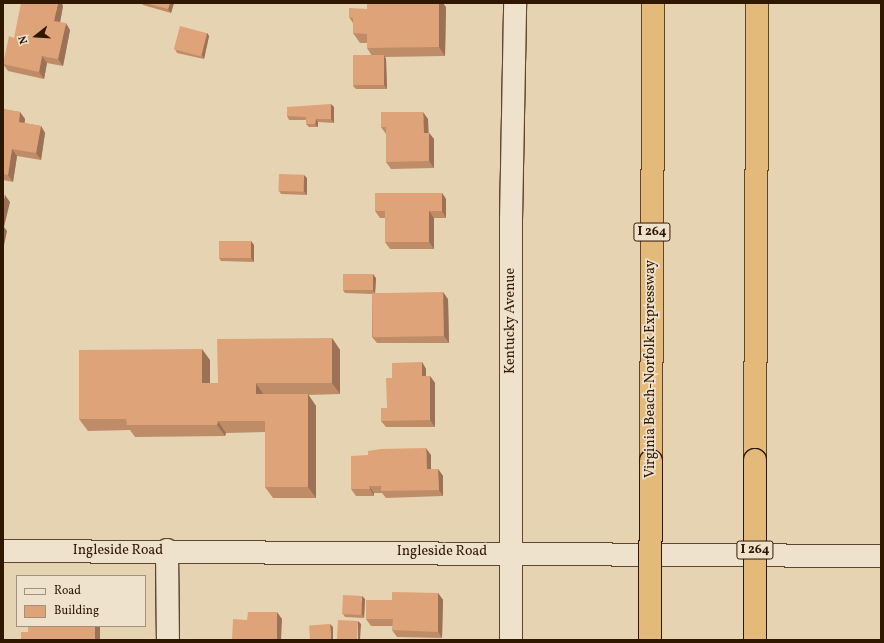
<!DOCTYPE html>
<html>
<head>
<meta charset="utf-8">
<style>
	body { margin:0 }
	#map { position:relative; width:884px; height:643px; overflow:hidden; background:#e6d3b2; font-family:Vollkorn,serif }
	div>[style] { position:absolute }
	.roads { filter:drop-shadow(1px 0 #5d462c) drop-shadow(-1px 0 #5d462c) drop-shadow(0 1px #5d462c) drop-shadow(0 -1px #5d462c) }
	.street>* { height:22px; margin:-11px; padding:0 11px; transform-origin:11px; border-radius:11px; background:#efe2cd }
	.highway>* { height:22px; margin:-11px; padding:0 11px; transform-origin:11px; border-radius:11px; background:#e3ba79 }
	.bridges { filter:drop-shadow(1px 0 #2f1700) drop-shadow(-1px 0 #2f1700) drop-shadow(0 1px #2f1700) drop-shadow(0 -1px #2f1700) }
	.highway-bridge>* { height:22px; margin:-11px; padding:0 11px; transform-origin:11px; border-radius:11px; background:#e3ba79 }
	.wall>* { inset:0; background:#bf8c68 }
	.shaded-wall>* { inset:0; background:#9b7255; transform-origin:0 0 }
	.building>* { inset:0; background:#dea379; transform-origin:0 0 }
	span { translate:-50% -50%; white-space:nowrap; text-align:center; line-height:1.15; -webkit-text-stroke:3.5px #efe2cd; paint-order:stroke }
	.shield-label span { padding:1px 3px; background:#efe2cd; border:1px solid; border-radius:3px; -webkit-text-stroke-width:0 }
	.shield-label { font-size:13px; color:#2f1700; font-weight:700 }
	.street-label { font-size:14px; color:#2f1700 }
	.frame { position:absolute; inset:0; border:4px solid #2f1700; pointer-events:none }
	.legend { position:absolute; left:16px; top:575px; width:130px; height:52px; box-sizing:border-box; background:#efe2cd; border:1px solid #a2917b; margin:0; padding:5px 7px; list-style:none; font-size:12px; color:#2f1700 }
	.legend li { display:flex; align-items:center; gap:8px; height:20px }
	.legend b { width:20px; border:1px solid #a2917b }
	.north { position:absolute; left:16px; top:16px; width:40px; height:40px; -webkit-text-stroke:3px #efe2cd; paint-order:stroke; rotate:253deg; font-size:11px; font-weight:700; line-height:16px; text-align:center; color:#2f1700 }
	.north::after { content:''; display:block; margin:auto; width:14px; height:18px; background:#2f1700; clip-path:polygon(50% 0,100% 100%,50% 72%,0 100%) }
</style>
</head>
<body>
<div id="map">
	<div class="roads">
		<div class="street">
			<div style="left:167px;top:550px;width:90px;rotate:89.4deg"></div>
			<div style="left:3px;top:551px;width:878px;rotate:0.33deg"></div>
			<div style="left:511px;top:640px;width:420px;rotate:-90deg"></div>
			<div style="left:511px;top:220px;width:217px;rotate:-88.9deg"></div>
		</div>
		<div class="highway">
			<div style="left:755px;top:460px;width:457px;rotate:-89.7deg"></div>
			<div style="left:651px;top:461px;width:458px;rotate:-89.7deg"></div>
		</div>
	</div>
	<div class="bridges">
		<div class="highway-bridge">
			<div style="left:650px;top:640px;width:179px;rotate:-89.7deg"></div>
			<div style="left:755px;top:640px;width:180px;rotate:-90deg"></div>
		</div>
	</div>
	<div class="wall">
		<div style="clip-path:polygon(141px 3px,174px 3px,171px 13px,143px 5px)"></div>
		<div style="clip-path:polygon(63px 6px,60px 22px,70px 30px,63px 66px,47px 63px,44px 79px,8px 71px,3px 64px,14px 38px)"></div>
		<div style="clip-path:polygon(446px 7px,445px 56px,385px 57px,386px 59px,387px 89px,356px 89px,353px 86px,372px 56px,367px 48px,367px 43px,360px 43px,353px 33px,353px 23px,349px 17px,367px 9px)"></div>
		<div style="clip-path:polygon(207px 33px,209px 36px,204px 59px,177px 53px,175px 49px)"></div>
		<div style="clip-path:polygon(334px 107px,334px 123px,318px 122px,318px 127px,309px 127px,306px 124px,306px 120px,289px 120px,287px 116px)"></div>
		<div style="clip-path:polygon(3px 109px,20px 112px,25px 119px,24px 123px,41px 126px,45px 133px,41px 160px,17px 156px,13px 182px,3px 180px)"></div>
		<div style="clip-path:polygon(428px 119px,428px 133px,429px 133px,434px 139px,434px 168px,391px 169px,386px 162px,386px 134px,381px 127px)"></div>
		<div style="clip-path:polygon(307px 178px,307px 195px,281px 194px,279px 191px)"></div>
		<div style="clip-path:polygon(442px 193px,446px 199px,446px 218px,434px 218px,434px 249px,390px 249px,385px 242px,385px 218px,380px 218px,375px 211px)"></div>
		<div style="clip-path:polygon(254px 245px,254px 262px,221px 261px,219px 258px)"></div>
		<div style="clip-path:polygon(376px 278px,375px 293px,448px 299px,449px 343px,377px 343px,372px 337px,372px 294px,345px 293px,343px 290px)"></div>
		<div style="clip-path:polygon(332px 338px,340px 350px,340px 394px,308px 395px,316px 406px,316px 498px,273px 498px,265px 487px,265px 432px,226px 433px,225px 436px,135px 437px,130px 430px,88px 431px,79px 419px,210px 360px,210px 383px,218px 383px)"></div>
		<div style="clip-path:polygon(422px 362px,426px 369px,426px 376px,430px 376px,435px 383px,435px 427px,386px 427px,381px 421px,387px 408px,392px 378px)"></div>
		<div style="clip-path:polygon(431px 455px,431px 469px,438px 469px,443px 476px,443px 496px,386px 498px,382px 493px,374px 493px,374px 496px,356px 496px,351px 489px)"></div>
		<div style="clip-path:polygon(438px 593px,443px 600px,442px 638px,397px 637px,392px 630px,393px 626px,371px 626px,366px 619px,392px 600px)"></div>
		<div style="clip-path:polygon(365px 599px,364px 618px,345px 617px,343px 614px)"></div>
	</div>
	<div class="shaded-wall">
		<div style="clip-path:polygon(58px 3px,62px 3px,63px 6px,59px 28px,54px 21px)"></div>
		<div style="clip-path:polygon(170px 3px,174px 3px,171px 13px,168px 9px)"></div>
		<div style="clip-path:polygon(439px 3px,443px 3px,446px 7px,445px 56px,439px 47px)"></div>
		<div style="clip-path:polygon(66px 23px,70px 30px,63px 66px,58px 59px)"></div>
		<div style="clip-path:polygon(207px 33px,209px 36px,204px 59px,202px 55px)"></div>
		<div style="clip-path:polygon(384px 55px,386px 59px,387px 89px,384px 85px)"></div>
		<div style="clip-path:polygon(42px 56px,47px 63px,44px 79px,39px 72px)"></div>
		<div style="clip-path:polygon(331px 104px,334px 107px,334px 123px,331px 119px)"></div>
		<div style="clip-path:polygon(20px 112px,25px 119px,24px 129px,19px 122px)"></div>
		<div style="clip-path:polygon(423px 112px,428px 119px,429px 139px,424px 133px)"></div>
		<div style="clip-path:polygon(316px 119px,318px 122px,318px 127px,315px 124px)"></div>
		<div style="clip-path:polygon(41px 126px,45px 133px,41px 160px,36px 153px)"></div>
		<div style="clip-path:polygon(429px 133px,434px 139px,434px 168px,429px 161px)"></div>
		<div style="clip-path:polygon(12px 149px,17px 156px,13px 182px,8px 175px)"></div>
		<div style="clip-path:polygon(304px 175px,307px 178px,307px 195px,304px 191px)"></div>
		<div style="clip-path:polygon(442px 193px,446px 199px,446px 218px,442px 211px)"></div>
		<div style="clip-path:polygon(5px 195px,10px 202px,4px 227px,7px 231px,3px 250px,3px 204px)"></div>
		<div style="clip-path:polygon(429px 211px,434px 218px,434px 249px,429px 242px)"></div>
		<div style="clip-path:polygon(251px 241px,254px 245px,254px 262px,251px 258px)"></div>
		<div style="clip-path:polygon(373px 274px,376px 278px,375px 294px,373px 290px)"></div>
		<div style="clip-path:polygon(443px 292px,448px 299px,449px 343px,444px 336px)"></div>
		<div style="clip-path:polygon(332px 338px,340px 350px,340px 394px,332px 383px)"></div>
		<div style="clip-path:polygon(202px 349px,210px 360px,210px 394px,202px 383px)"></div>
		<div style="clip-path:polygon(422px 362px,426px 369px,426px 383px,422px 376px)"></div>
		<div style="clip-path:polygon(430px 376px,435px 383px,435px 427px,430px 420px)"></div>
		<div style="clip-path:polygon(256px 383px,264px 395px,256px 394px)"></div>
		<div style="clip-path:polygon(308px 394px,316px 406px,316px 498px,308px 487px)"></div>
		<div style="clip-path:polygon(218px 421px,226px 433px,225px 436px,217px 425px)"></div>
		<div style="clip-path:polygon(426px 448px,431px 455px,431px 476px,427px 469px)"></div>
		<div style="clip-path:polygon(438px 469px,443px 476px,443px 496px,439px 490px)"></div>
		<div style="clip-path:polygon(369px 486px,374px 493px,374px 496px,370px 489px)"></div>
		<div style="clip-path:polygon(438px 593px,443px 600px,442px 638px,438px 632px)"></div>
		<div style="clip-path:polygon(362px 596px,365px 599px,364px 618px,362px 614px)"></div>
		<div style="clip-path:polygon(277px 612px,282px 619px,281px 640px,277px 640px)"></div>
		<div style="clip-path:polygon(358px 621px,361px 624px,360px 640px,358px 640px)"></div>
		<div style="clip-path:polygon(330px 624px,333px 627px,333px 640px,331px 640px)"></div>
		<div style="left:95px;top:626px;width:5px;height:14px"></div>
	</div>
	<div class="building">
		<div style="clip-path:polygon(21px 3px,58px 3px,54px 21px,66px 23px,58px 59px,42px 56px,39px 72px,3px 64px,9px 36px,14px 38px)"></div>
		<div style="clip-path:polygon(145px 3px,170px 3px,168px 9px)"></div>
		<div style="clip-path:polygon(367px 3px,439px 3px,439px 47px,367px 48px,367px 34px,353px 33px,353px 18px,349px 17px,349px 8px,367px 9px)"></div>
		<div style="left:180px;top:26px;width:28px;height:24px;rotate:15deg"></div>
		<div style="left:384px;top:55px;width:30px;height:31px;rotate:90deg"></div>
		<div style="clip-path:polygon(331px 104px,331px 119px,316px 119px,315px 124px,306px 124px,306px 117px,287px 116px,287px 107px)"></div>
		<div style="clip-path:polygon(3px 109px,20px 112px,19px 122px,41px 126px,36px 153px,12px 149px,8px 175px,3px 174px)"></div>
		<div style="clip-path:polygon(381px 112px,423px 112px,424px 133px,429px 133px,429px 161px,386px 162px,386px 127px,381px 127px)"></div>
		<div style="left:279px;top:174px;width:25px;height:17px;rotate:2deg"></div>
		<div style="clip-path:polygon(375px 193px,442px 193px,442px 211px,429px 211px,429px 242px,385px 242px,385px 211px,375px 211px)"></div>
		<div style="clip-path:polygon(3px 194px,5px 195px,3px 204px)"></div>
		<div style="left:219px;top:241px;width:32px;height:17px"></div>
		<div style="left:343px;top:274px;width:30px;height:16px"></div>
		<div style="left:443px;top:292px;width:44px;height:71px;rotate:89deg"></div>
		<div style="clip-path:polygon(332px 338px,332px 383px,256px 383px,256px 394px,308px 394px,308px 487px,265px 487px,265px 421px,218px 421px,217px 425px,127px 425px,126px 419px,79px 419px,79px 350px,202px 349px,202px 383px,218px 383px,217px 339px)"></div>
		<div style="clip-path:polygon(422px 362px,422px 376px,430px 376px,430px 420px,381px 421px,381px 408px,387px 408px,386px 378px,392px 378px,392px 363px)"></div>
		<div style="clip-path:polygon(426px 448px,427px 469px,438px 469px,439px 490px,381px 491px,381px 486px,369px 486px,370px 489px,351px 489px,351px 456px,368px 455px,368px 451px,381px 449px)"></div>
		<div style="clip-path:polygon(392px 592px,438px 593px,438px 632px,392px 630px,393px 619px,366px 619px,366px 600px,392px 600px)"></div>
		<div style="left:343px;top:595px;width:19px;height:19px;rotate:3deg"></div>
		<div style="clip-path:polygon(248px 612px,277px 612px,277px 640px,232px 640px,233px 619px,247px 620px)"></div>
		<div style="left:338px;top:620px;width:20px;height:20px;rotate:3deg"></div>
		<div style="left:330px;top:624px;width:16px;height:21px;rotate:86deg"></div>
		<div style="clip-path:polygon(28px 626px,95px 626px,95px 640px,21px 640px,21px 632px,28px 632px)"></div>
	</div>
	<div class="shield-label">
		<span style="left:652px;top:232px">I 264</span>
		<span style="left:755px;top:550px">I 264</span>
	</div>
	<div class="street-label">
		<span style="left:511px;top:321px;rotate:-90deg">Kentucky Avenue</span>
		<span style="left:651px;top:369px;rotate:-90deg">Virginia Beach-Norfolk Expressway</span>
		<span style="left:118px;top:551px">Ingleside Road</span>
		<span style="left:442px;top:552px">Ingleside Road</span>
	</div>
	<div class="frame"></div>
	<ul class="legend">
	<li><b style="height:5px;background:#efe2cd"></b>Road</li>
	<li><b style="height:11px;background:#dea379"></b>Building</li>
	</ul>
	<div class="north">N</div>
</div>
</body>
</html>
